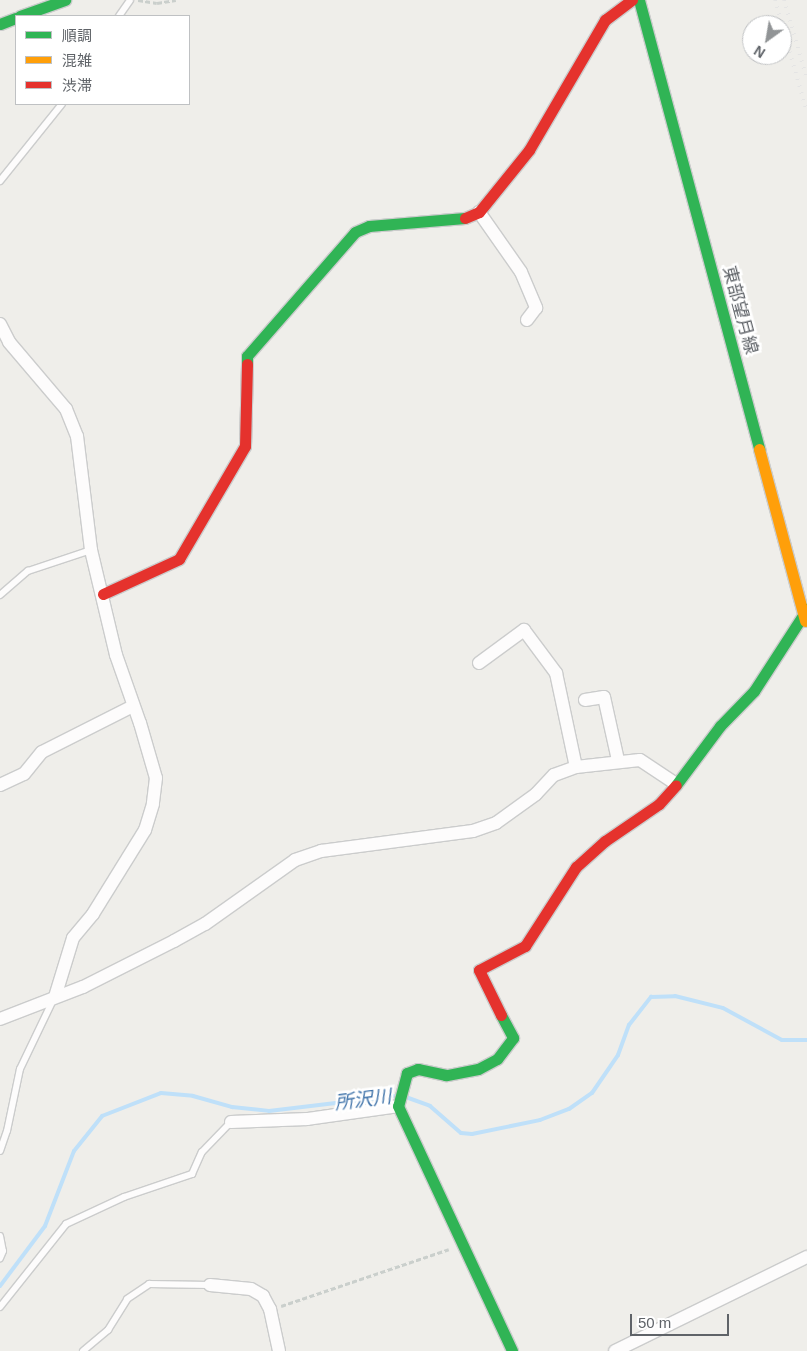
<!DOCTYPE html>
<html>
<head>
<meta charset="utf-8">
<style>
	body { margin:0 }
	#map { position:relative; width:807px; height:1351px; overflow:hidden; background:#efeeea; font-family:Arial,"Noto Sans JP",sans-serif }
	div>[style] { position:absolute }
	.stream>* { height:4px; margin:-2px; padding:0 2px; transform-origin:2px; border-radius:2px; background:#bfe0f9 }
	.path>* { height:2.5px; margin-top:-1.25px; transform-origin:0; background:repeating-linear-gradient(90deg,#cacfcc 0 5px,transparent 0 7.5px) }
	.roads { filter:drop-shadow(1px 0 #cbcccc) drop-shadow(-1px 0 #cbcccc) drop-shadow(0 1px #cbcccc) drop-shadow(0 -1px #cbcccc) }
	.lane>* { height:6px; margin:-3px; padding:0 3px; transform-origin:3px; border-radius:3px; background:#fdfcfc }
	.street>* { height:12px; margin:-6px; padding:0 6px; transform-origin:6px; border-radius:6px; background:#fdfcfc }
	.fast>* { height:11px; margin:-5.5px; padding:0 5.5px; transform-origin:5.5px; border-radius:5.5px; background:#30b455 }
	.slow>* { height:11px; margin:-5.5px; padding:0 5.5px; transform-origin:5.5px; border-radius:5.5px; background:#ff9f0a }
	.jam>* { height:11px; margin:-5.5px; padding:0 5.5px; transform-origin:5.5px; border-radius:5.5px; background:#e5322d }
	.rail>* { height:4px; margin-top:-2px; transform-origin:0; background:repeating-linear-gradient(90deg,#e4e4e4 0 1px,transparent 0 7px) }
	span { translate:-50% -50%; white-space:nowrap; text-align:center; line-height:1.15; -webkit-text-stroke:5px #fff; paint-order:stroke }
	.street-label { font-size:18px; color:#5f6368 }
	.water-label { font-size:19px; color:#4174aa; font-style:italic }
	.legend { position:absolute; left:15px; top:15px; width:175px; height:90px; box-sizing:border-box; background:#fff; border:1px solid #bfc1c3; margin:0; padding:6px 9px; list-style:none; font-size:15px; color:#5f6368 }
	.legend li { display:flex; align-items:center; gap:10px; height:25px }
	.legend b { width:25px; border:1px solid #bfc1c3 }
	.north { position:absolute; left:742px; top:15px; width:50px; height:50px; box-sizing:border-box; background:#fff; border:1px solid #bfc1c3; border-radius:50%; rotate:212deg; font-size:14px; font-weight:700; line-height:20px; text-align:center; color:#5f6368 }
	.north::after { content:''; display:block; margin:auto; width:18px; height:22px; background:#919496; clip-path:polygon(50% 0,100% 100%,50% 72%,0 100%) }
	.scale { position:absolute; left:630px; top:1314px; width:99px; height:22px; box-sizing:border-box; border:2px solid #5f6368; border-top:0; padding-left:6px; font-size:15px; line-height:18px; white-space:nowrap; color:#5f6368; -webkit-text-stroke:4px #fff; paint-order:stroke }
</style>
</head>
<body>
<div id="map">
	<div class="stream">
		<div style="left:403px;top:1096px;width:29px;rotate:20deg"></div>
		<div style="left:430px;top:1106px;width:41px;rotate:41.1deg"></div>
		<div style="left:461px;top:1133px;width:11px;rotate:5deg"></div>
		<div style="left:472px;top:1134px;width:69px;rotate:-11.6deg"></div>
		<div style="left:540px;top:1120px;width:31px;rotate:-21deg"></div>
		<div style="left:569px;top:1109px;width:28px;rotate:-35deg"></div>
		<div style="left:592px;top:1093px;width:46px;rotate:-55.6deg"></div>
		<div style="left:618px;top:1055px;width:32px;rotate:-70deg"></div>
		<div style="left:629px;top:1025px;width:36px;rotate:-52deg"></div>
		<div style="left:651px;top:997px;width:24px;rotate:-2deg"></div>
		<div style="left:675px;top:996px;width:49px;rotate:14deg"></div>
		<div style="left:723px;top:1008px;width:67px;rotate:28.5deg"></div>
		<div style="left:782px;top:1040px;width:25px"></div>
		<div style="left:0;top:1286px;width:75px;rotate:-53.1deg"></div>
		<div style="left:45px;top:1226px;width:80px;rotate:-68.9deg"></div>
		<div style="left:74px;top:1151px;width:45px;rotate:-51.3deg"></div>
		<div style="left:102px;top:1116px;width:63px;rotate:-21.3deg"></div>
		<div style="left:161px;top:1093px;width:32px;rotate:5deg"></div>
		<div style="left:193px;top:1096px;width:41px;rotate:15.8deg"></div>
		<div style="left:232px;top:1107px;width:37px;rotate:6deg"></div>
		<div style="left:269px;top:1111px;width:126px;rotate:-6.8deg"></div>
	</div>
	<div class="path">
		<div style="left:138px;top:0;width:19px;rotate:9deg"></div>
		<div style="left:157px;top:3px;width:19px;rotate:-9deg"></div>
		<div style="left:281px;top:1306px;width:177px;rotate:-18.7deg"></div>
	</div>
	<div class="roads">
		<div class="lane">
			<div style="left:119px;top:16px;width:19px;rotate:-55deg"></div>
			<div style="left:0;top:181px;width:99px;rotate:-51.2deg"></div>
			<div style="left:0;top:595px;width:37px;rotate:-41deg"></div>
			<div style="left:28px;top:571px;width:66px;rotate:-18.4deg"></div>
			<div style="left:0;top:1151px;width:21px;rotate:-71deg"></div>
			<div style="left:7px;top:1131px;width:63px;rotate:-78.2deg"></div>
			<div style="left:20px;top:1069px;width:76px;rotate:-64.4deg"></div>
			<div style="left:0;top:1236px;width:15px;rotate:79deg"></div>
			<div style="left:3px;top:1251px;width:8px;rotate:113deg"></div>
			<div style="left:0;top:1307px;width:106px;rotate:-51.5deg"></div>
			<div style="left:66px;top:1224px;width:64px;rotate:-25deg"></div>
			<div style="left:124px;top:1197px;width:72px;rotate:-18.7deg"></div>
			<div style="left:192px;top:1174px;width:24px;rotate:-66deg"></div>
			<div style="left:202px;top:1152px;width:42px;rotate:-46deg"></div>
			<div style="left:83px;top:1351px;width:33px;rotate:-40deg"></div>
			<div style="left:108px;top:1330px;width:36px;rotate:-58deg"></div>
			<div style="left:127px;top:1299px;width:27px;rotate:-34deg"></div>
			<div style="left:149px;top:1284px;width:61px;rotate:0.9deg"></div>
		</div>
		<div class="street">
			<div style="left:479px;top:212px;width:73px;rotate:55deg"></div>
			<div style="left:521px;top:272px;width:39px;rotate:67deg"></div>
			<div style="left:536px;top:308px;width:15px;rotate:127deg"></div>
			<div style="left:0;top:324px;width:20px;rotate:63deg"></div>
			<div style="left:9px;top:342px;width:88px;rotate:49.6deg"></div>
			<div style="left:66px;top:409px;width:29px;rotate:68deg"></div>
			<div style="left:77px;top:436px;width:115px;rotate:83deg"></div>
			<div style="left:91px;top:550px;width:108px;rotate:76.6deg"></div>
			<div style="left:116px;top:655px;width:72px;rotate:70.6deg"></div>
			<div style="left:140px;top:723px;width:57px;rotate:73.8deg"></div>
			<div style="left:156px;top:778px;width:26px;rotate:97deg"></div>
			<div style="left:153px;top:804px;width:27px;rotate:107deg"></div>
			<div style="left:145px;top:830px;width:99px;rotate:121.8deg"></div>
			<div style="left:93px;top:914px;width:31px;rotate:130deg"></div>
			<div style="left:73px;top:938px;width:62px;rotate:107deg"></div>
			<div style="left:479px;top:663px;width:56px;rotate:-36.3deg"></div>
			<div style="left:524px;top:630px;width:54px;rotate:53.3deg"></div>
			<div style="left:556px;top:673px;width:96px;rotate:78deg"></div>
			<div style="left:585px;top:700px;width:19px;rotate:-9deg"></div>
			<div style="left:604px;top:697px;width:65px;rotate:77.5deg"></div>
			<div style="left:0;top:785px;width:26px;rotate:-25deg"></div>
			<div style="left:24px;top:774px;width:28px;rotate:-51deg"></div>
			<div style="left:42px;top:752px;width:102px;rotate:-26.8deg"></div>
			<div style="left:0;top:1019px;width:89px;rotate:-21.1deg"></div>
			<div style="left:83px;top:987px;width:102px;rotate:-26.8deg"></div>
			<div style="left:174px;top:941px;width:35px;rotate:-29deg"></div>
			<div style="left:205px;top:924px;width:110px;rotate:-35.4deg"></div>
			<div style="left:295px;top:860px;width:28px;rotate:-19deg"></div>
			<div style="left:321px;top:851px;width:153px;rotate:-7.5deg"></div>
			<div style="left:473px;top:831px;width:24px;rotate:-19deg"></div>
			<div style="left:496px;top:823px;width:49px;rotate:-35.9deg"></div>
			<div style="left:536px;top:794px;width:26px;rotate:-47deg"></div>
			<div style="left:554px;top:775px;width:23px;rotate:-20deg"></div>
			<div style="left:576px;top:767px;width:64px;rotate:-6.2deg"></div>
			<div style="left:640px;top:760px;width:43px;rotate:33.7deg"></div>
			<div style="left:231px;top:1122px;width:76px;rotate:-2.3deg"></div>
			<div style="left:307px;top:1119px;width:92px;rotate:-8.1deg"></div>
			<div style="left:210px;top:1285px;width:41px;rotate:5.6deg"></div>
			<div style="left:251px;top:1289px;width:14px;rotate:30deg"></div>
			<div style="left:263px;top:1296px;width:15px;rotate:62deg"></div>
			<div style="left:270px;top:1309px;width:43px;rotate:77.9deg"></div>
			<div style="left:615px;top:1351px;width:214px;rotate:-26.1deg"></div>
		</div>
		<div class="fast">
			<div style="left:639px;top:0;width:465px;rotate:75deg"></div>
			<div style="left:20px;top:16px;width:48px;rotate:-19.6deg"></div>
			<div style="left:0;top:24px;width:17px;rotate:-21deg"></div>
			<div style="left:247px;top:364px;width:8px;rotate:-90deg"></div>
			<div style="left:247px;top:356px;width:164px;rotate:-48.9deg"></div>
			<div style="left:355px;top:232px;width:15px;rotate:-23deg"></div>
			<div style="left:369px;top:226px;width:96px;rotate:-4.8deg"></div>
			<div style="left:676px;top:785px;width:74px;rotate:-53.3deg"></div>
			<div style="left:720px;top:726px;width:49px;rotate:-45.8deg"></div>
			<div style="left:754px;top:691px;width:98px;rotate:-57.1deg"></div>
			<div style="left:501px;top:1015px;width:26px;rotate:62deg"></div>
			<div style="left:513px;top:1038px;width:26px;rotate:127deg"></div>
			<div style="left:497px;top:1059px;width:21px;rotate:152deg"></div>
			<div style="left:478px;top:1069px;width:33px;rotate:169deg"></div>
			<div style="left:446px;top:1075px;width:29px;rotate:-168deg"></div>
			<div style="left:418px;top:1069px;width:12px;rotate:160deg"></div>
			<div style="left:407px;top:1073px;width:34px;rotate:105deg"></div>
			<div style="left:398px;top:1106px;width:270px;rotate:65deg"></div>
		</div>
		<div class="slow">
			<div style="left:759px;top:449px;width:178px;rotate:75deg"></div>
		</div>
		<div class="jam">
			<div style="left:465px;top:218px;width:15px;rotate:-23deg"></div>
			<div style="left:479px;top:212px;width:80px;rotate:-51.1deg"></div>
			<div style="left:529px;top:150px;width:151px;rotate:-59.7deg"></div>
			<div style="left:605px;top:20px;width:34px;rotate:-37deg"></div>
			<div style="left:103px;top:594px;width:84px;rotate:-24.7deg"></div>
			<div style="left:179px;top:559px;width:131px;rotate:-59.7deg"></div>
			<div style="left:245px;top:446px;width:82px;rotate:-88.6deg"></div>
			<div style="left:501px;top:1015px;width:50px;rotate:-116.1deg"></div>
			<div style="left:479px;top:970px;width:52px;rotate:-27.6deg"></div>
			<div style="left:525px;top:946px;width:94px;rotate:-57.2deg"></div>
			<div style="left:576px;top:867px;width:39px;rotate:-42deg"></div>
			<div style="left:605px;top:841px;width:65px;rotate:-34.4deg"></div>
			<div style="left:659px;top:804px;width:25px;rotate:-48deg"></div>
		</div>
	</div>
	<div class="rail">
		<div style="left:775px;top:0;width:26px;rotate:74deg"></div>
		<div style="left:784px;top:0;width:82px;rotate:73.8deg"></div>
		<div style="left:782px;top:25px;width:91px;rotate:74deg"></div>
	</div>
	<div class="street-label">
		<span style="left:740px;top:310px;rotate:75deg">東部望月線</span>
	</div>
	<div class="water-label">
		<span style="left:363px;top:1100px;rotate:-7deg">所沢川</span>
	</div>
	<ul class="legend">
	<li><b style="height:6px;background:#30b455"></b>順調</li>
	<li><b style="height:6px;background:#ff9f0a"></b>混雑</li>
	<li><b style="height:6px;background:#e5322d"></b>渋滞</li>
	</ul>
	<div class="north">N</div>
	<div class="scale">50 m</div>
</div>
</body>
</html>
